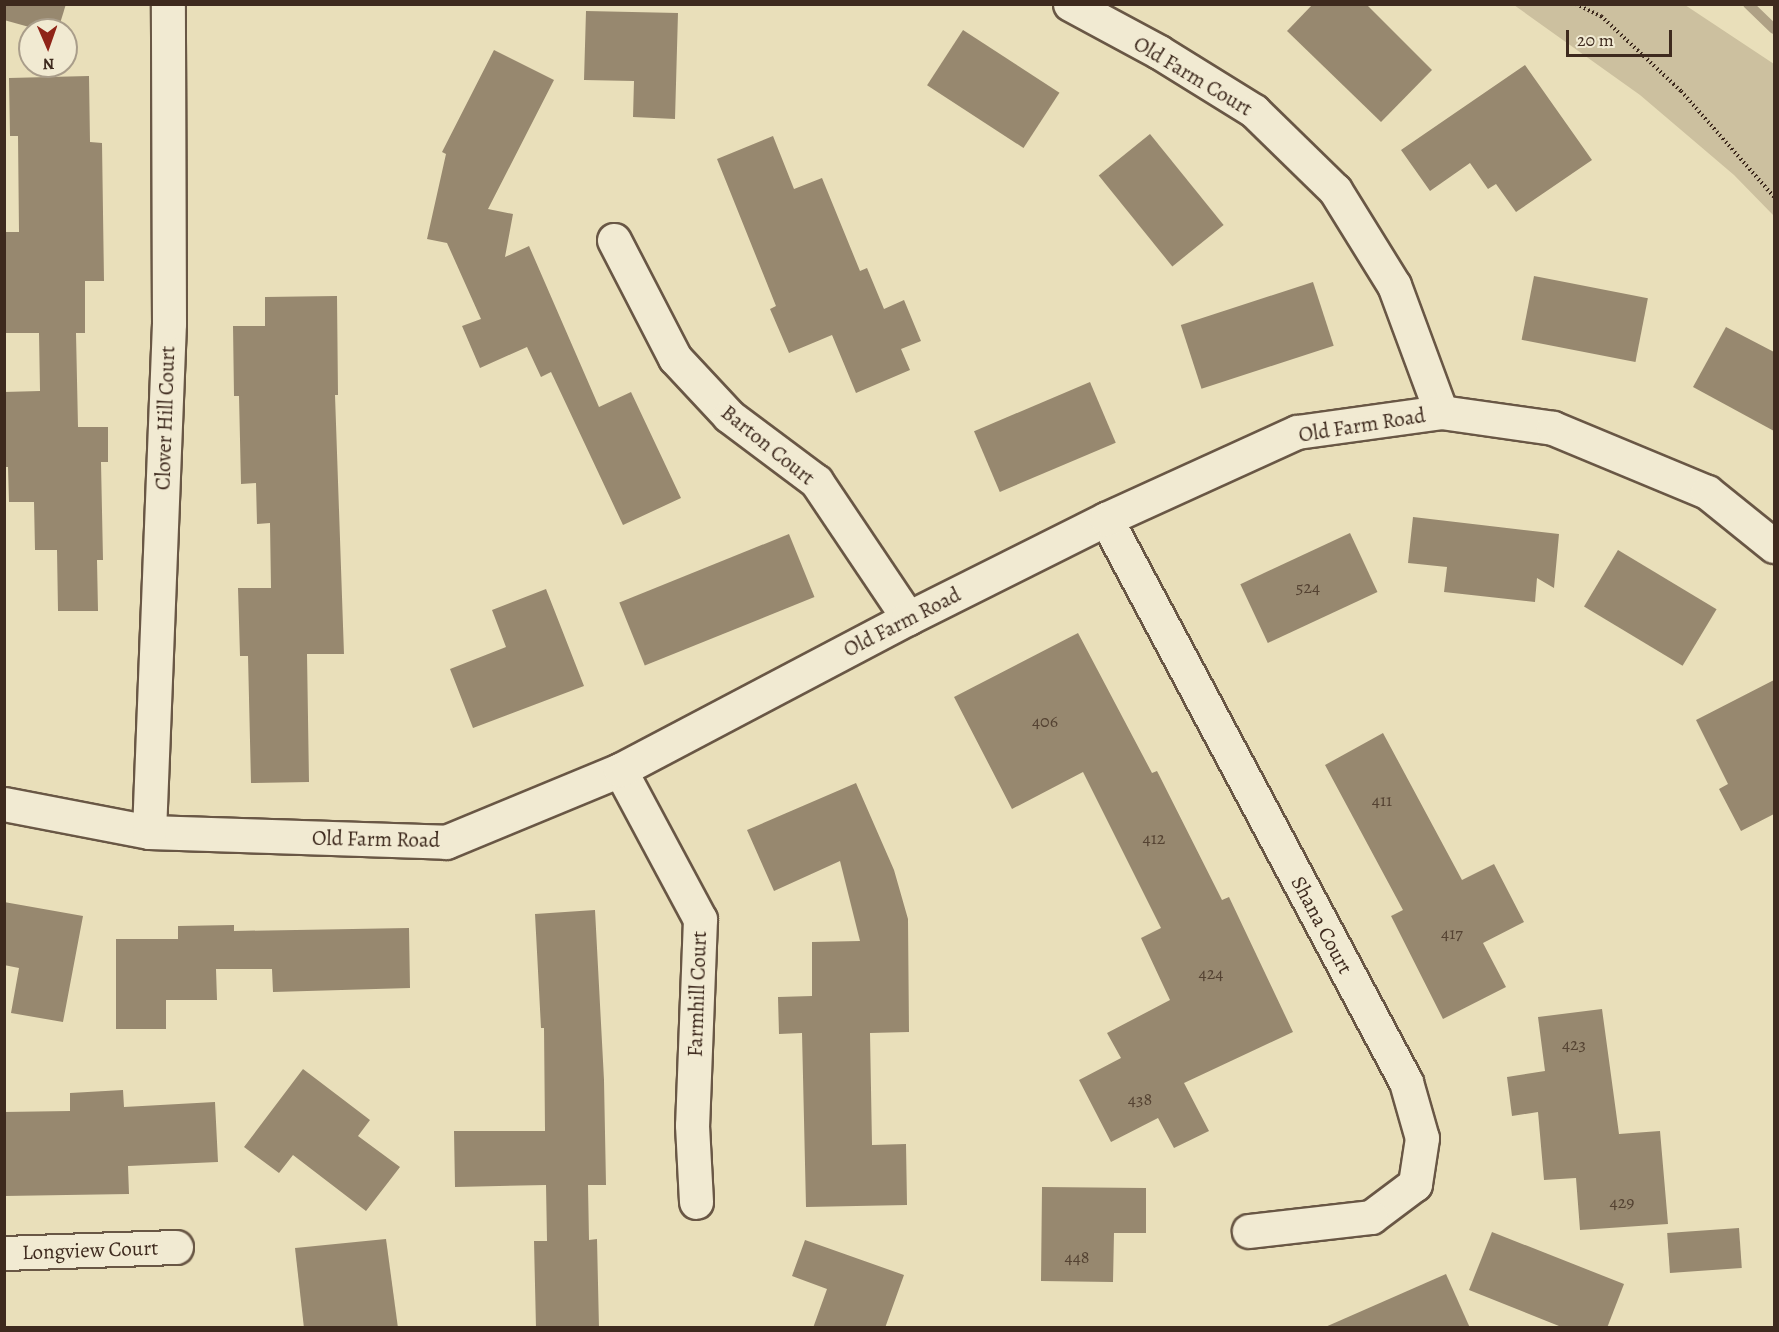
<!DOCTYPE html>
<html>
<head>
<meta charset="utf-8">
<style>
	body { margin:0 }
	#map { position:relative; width:1779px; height:1332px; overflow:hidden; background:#e9dfba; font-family:Alegreya,serif }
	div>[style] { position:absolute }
	.green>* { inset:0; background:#ccc09f }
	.stream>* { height:10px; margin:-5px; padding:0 5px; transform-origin:5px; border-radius:5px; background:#afa185 }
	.building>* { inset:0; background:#97886f; transform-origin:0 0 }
	.path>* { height:4px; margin-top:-2px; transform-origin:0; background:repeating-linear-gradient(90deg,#3e2a1e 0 1.5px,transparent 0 4.5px) }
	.roads { filter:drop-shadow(2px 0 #695745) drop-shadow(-2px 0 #695745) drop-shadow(0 2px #695745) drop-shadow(0 -2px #695745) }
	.minor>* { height:33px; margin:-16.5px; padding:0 16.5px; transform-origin:16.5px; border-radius:16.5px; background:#f1ead2 }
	span { translate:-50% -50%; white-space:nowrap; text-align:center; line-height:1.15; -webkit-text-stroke:4.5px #f1ead2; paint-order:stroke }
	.number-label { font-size:18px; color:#544232 }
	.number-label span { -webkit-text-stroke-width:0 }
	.street-label { font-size:21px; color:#3e2a1e }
	.frame { position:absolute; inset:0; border:6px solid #3e2a1e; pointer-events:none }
	.north { position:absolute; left:18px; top:18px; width:60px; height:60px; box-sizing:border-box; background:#f1ead2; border:2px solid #a99d8a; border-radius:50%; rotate:178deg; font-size:16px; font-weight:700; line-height:24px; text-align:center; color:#3e2a1e }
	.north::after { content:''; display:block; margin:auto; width:21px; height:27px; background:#8f2418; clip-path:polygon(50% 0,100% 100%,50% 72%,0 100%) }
	.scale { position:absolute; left:1566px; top:30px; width:106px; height:27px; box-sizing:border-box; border:3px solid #3e2a1e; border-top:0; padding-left:8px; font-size:18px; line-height:21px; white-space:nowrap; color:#3e2a1e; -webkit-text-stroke:4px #f1ead2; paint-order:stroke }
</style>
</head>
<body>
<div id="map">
	<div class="green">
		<div style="clip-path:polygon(1514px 5px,1685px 5px,1774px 64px,1774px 216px,1734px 175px,1640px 95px)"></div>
	</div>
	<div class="stream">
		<div style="left:1748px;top:4px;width:36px;rotate:44deg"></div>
	</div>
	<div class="building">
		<div style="clip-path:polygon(4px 4px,66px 4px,58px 30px,40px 30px,4px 20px)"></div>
		<div style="clip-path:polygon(1313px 4px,1366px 4px,1432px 70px,1381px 122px,1287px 31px)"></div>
		<div style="clip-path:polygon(586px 11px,678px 13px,675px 119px,633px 117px,634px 81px,584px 80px)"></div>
		<div style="left:963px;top:30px;width:115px;height:66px;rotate:33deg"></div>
		<div style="clip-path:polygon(494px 50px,554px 80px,488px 209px,513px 214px,505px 257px,529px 246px,599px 407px,631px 392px,681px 498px,623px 525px,551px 372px,541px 377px,527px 347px,480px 368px,462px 326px,481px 319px,447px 243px,427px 239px,446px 154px,442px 152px)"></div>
		<div style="clip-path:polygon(1525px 65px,1592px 160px,1516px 212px,1496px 184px,1488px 189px,1470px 163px,1430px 191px,1401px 150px)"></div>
		<div style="clip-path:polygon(89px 76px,90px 142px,102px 143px,104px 281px,85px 281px,85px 333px,76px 333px,78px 427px,108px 427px,108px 462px,101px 462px,103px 560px,97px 560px,98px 611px,58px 611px,57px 550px,35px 550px,34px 502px,9px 502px,8px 467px,4px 467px,4px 392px,40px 391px,39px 333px,4px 333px,4px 232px,19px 232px,18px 136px,10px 136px,9px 78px)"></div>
		<div style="left:1150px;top:134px;width:117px;height:66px;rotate:51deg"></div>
		<div style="clip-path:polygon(773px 136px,794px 189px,822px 178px,860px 271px,867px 268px,884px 309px,904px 300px,921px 341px,901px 349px,910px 370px,856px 393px,832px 335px,789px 353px,770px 309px,776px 306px,717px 159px)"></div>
		<div style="left:1534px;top:276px;width:116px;height:65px;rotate:11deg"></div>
		<div style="left:1313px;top:282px;width:67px;height:139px;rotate:72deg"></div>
		<div style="clip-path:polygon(337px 296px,338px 395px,335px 395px,344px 654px,307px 654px,309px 782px,251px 783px,248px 656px,240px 656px,238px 588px,271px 588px,270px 523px,257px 524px,256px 483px,241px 484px,239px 396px,234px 396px,233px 326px,265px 326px,265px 297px)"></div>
		<div style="clip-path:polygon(1726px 327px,1774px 352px,1774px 431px,1693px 387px)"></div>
		<div style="left:1090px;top:382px;width:66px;height:126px;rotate:67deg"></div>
		<div style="clip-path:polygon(1413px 517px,1559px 534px,1554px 588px,1537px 578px,1535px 602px,1444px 592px,1447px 567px,1408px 563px)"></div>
		<div style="left:1350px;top:533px;width:65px;height:121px;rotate:65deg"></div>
		<div style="left:789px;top:534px;width:68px;height:183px;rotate:68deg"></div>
		<div style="left:1618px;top:550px;width:115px;height:66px;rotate:31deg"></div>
		<div style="clip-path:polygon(546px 589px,584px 686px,473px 728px,450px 669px,506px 647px,492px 610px)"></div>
		<div style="clip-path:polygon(1078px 633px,1152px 773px,1157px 771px,1222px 900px,1229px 897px,1293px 1032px,1184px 1083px,1209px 1131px,1174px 1148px,1158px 1118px,1111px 1142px,1079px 1080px,1121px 1058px,1107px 1033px,1170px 1000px,1141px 938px,1161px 928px,1083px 772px,1012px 809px,954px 697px)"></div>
		<div style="clip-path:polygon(1774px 680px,1774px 814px,1741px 831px,1719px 789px,1728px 784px,1696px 720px)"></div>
		<div style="clip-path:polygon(1383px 733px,1462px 880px,1494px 864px,1524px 922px,1483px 943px,1506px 987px,1443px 1019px,1391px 916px,1403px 910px,1325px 765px)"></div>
		<div style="clip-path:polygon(856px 783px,894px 870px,908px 919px,909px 1032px,870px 1033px,872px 1145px,906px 1144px,907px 1205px,806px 1207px,802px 1033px,779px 1034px,778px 997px,812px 996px,812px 942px,860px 941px,840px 861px,774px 891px,747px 830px)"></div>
		<div style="clip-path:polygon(4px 902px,83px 916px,63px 1022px,11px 1013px,19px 968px,4px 965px)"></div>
		<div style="clip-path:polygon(595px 910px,604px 1080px,606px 1185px,588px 1185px,589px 1240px,597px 1239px,599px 1328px,536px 1328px,534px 1241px,547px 1241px,546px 1185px,455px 1187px,454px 1131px,545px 1131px,544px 1028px,541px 1028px,535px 914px)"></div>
		<div style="clip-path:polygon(234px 925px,234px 931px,409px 928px,410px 988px,273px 992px,272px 969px,216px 969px,217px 1000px,166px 1000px,166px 1029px,116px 1029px,116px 939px,178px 939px,178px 926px)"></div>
		<div style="clip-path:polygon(1602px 1009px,1619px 1134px,1660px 1131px,1668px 1224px,1580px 1230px,1576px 1178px,1544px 1180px,1538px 1112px,1512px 1116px,1507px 1077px,1545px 1071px,1538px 1017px)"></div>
		<div style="clip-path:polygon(303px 1069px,370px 1120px,358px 1136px,400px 1167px,366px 1211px,293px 1155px,279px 1173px,244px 1147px)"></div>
		<div style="clip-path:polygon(123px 1090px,124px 1107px,215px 1102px,218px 1162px,128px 1166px,129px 1194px,4px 1196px,4px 1112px,70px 1111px,70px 1093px)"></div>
		<div style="clip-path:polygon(1042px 1187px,1146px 1188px,1146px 1233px,1114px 1233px,1113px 1282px,1041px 1281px)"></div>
		<div style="left:1739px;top:1228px;width:40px;height:72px;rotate:86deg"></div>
		<div style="clip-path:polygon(1492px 1232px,1624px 1284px,1607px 1328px,1564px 1328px,1469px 1290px)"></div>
		<div style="clip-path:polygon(386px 1239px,398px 1328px,304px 1328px,295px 1248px)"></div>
		<div style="clip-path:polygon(805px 1240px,904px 1275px,885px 1328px,813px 1328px,827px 1289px,792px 1276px)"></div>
		<div style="clip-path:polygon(1446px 1274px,1470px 1328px,1323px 1328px)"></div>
	</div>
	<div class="path">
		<div style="left:1576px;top:4px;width:28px;rotate:26deg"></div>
		<div style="left:1601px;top:16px;width:110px;rotate:43.2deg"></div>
		<div style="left:1681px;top:91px;width:141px;rotate:48.7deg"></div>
	</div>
	<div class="roads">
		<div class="minor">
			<div style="left:1070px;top:4px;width:101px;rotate:28.3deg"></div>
			<div style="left:1159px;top:52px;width:112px;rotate:31.8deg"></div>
			<div style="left:1254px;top:111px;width:113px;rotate:44.3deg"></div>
			<div style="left:1335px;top:190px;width:112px;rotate:58.2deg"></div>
			<div style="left:1394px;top:285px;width:135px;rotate:69.7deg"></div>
			<div style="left:614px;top:240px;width:133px;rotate:62.7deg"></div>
			<div style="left:675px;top:358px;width:79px;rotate:47deg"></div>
			<div style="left:729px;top:416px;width:109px;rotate:36.8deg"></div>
			<div style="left:816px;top:481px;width:165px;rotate:56.1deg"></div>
			<div style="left:1106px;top:519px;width:638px;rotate:61.95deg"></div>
			<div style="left:1406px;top:1082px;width:58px;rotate:74.1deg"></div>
			<div style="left:1422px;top:1138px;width:47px;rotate:98.7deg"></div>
			<div style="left:1415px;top:1184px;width:55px;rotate:143.1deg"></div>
			<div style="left:1371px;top:1217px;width:123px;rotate:173.5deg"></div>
			<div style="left:620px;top:770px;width:169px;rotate:61.8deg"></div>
			<div style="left:700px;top:919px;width:206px;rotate:92.2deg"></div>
			<div style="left:692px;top:1125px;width:77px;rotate:87deg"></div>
			<div style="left:4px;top:804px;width:148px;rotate:10.9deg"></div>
			<div style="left:149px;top:832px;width:297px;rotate:1.9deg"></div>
			<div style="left:446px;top:842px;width:188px;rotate:-22.5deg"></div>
			<div style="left:620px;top:770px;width:326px;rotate:-27.8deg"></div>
			<div style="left:908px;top:618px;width:221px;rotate:-26.6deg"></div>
			<div style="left:1106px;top:519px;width:210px;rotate:-24.5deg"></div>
			<div style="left:1297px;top:432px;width:145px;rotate:-7.9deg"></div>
			<div style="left:1441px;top:412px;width:113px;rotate:8.1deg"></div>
			<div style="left:1553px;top:428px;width:167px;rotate:22.6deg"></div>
			<div style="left:1707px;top:492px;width:86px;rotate:38.9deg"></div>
			<div style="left:149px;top:832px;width:509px;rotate:-87.75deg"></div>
			<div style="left:169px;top:323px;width:319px;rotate:-90.2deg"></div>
			<div style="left:4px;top:1253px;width:172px;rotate:-2deg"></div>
		</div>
	</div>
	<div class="number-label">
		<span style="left:1308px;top:587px">524</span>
		<span style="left:1045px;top:721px">406</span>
		<span style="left:1382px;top:800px">411</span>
		<span style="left:1154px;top:838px">412</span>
		<span style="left:1452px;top:933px">417</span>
		<span style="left:1211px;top:973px">424</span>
		<span style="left:1574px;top:1044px">423</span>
		<span style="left:1140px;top:1099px">438</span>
		<span style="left:1622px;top:1202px">429</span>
		<span style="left:1077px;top:1257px">448</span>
	</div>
	<div class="street-label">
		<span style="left:1193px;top:76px;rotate:31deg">Old Farm Court</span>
		<span style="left:165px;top:418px;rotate:-88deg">Clover Hill Court</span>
		<span style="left:1362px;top:425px;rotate:-9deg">Old Farm Road</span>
		<span style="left:768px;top:445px;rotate:39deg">Barton Court</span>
		<span style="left:902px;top:622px;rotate:-27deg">Old Farm Road</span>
		<span style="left:376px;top:839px;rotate:1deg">Old Farm Road</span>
		<span style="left:1322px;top:925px;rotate:62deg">Shana Court</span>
		<span style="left:697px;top:994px;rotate:-88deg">Farmhill Court</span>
		<span style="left:90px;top:1250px;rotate:-2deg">Longview Court</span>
	</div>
	<div class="frame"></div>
	<div class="north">N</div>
	<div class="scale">20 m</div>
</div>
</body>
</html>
